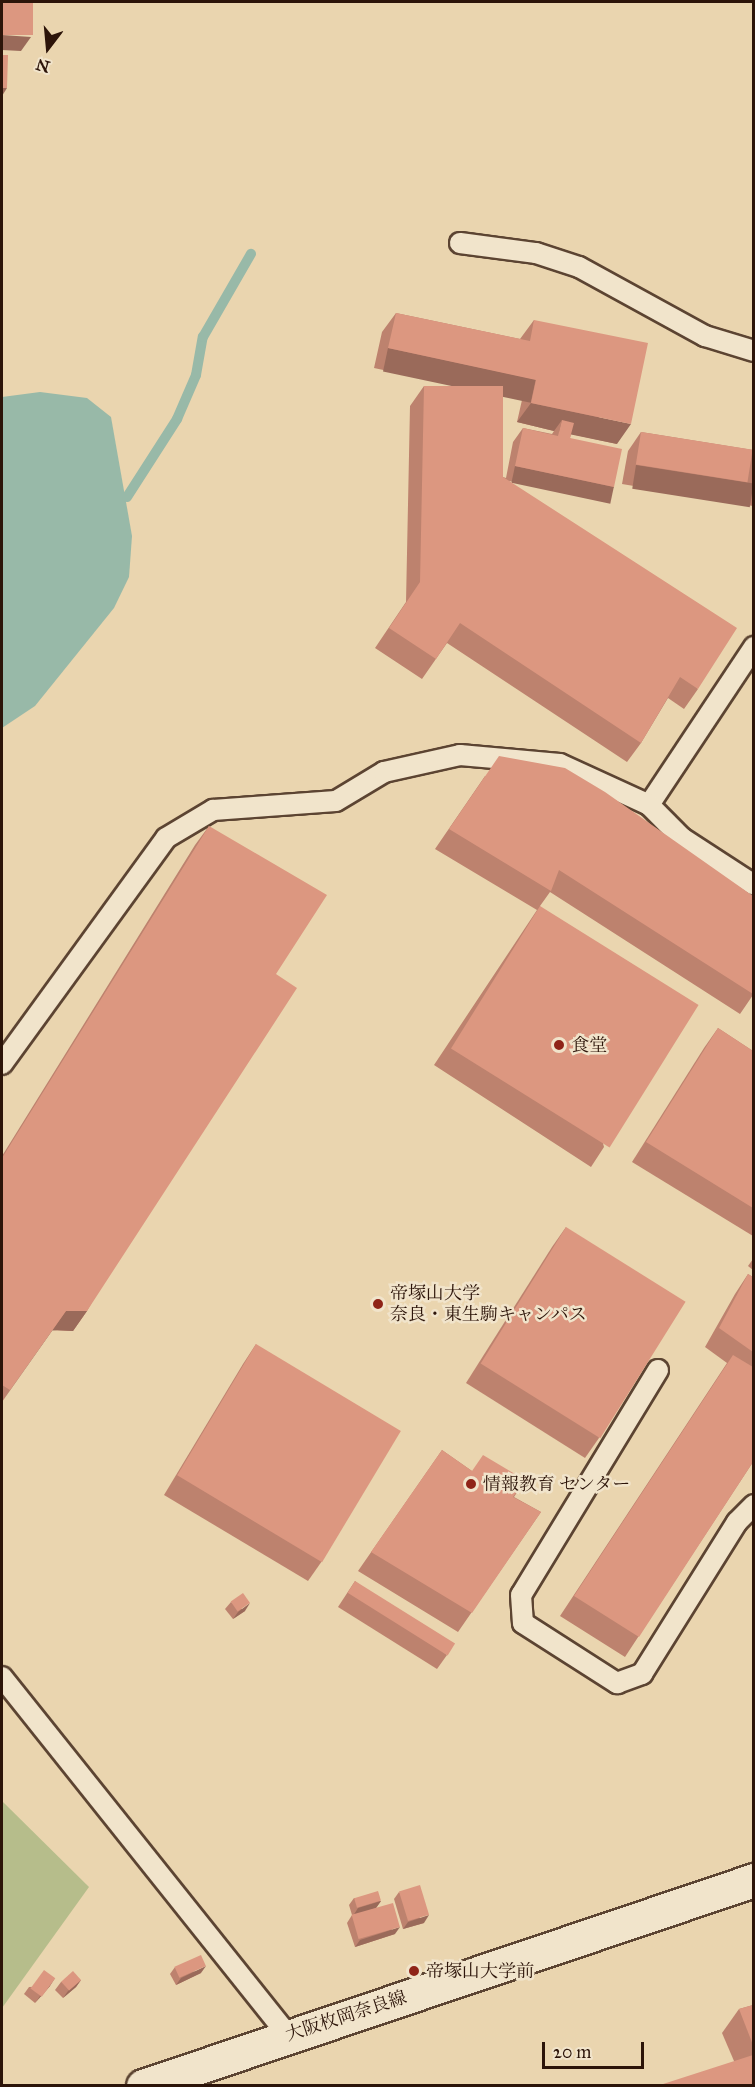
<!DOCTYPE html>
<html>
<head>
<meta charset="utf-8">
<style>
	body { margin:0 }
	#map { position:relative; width:755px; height:2087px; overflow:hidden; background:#ead5af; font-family:"IM FELL Great Primer","Noto Serif JP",serif }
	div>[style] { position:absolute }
	.green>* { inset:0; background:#b6bd8b }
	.water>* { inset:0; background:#98b9a8 }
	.stream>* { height:10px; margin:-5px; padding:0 5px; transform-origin:5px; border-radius:5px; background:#98b9a8 }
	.roads { filter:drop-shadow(2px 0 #5c4432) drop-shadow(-2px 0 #5c4432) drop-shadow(0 2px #5c4432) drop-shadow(0 -2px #5c4432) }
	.service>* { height:20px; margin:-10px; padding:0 10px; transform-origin:10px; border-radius:10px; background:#f1e4cb }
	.secondary>* { height:33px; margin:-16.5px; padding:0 16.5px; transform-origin:16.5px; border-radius:16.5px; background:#f1e4cb }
	.wall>* { inset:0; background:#bd826e }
	.shaded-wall>* { inset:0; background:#9a6a5a; transform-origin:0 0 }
	.building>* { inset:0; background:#dc9780; transform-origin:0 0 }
	.dots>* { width:16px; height:16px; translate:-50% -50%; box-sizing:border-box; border:3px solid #f1e4cb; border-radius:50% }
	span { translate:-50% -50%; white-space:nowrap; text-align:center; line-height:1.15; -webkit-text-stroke:5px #f1e4cb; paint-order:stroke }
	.poi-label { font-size:18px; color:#2c1409 }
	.left { translate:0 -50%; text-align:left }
	.street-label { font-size:18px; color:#2c1409 }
	.frame { position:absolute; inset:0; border:3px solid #2c1409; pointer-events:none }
	.north { position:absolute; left:18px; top:18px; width:60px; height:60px; -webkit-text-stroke:4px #f1e4cb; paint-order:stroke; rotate:196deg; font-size:16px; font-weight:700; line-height:24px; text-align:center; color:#2c1409 }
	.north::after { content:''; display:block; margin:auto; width:21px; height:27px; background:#2c1409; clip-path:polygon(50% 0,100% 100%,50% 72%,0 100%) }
	.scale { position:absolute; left:542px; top:2042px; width:102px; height:27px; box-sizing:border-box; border:3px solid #2c1409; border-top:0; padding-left:8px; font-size:18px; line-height:21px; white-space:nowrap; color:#2c1409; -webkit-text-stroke:4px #f1e4cb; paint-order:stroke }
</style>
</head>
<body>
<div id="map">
	<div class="green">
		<div style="clip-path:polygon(2px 1801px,89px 1887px,2px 2008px)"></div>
	</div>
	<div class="water">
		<div style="clip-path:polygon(40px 392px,87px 398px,111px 417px,132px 536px,129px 577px,114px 608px,35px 706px,2px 728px,2px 397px)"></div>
	</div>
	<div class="stream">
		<div style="left:127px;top:497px;width:93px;rotate:-57.3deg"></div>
		<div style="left:177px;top:419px;width:48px;rotate:-66.6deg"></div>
		<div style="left:196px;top:375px;width:39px;rotate:-80deg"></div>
		<div style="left:203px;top:337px;width:96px;rotate:-60deg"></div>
	</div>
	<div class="roads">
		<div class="service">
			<div style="left:460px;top:243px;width:77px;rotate:7.5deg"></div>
			<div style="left:536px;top:253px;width:45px;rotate:18deg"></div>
			<div style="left:579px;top:267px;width:144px;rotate:28.7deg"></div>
			<div style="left:705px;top:336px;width:51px;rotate:17deg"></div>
			<div style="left:649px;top:805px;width:190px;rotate:-56.4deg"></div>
			<div style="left:2px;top:1064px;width:279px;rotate:-54deg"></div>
			<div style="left:166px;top:838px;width:55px;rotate:-30.8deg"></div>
			<div style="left:213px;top:810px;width:123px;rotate:-4.2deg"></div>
			<div style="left:336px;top:801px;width:56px;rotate:-31.1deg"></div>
			<div style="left:384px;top:772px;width:78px;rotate:-12.6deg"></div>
			<div style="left:460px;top:755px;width:100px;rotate:5.1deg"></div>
			<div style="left:560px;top:764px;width:98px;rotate:24.7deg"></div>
			<div style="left:649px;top:805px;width:47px;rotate:45deg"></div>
			<div style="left:682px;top:838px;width:86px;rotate:33.1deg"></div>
			<div style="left:658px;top:1370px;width:263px;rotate:121.3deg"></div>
			<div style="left:521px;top:1595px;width:28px;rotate:86deg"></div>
			<div style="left:523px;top:1623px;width:112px;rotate:32.6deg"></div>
			<div style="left:617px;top:1683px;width:27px;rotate:-20deg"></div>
			<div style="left:642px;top:1674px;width:179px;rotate:-58deg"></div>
			<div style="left:737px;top:1522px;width:24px;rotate:-45deg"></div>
			<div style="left:2px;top:1677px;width:458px;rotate:51.4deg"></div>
		</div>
		<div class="secondary">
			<div style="left:143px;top:2086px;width:645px;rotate:-18.63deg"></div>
		</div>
	</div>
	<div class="wall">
		<div style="clip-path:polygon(evenodd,396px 313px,520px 339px,534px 320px,617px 444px,571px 434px,570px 438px,614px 487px,604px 501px,509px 481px,698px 689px,684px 709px,668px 698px,641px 743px,627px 762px,447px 643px,422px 679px,375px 648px,406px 602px,410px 406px,424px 386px,458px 386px,374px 368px,382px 332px,396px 313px,503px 396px,522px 400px,517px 422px,554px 431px,552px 434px,523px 428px,513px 442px,506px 478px,503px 477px,503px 396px)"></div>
		<div style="clip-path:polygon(641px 432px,753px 450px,753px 506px,622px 484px,628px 451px)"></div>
		<div style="clip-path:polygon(485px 776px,753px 896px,753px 995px,740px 1014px,550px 892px,540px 906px,604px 1147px,591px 1167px,434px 1065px,537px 910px,435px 849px)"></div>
		<div style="clip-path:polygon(209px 826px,276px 974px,87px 1311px,73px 1331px,52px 1330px,2px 1402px,2px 1156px,195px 845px)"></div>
		<div style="clip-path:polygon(718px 1028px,753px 1051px,753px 1236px,632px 1162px,704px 1048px)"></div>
		<div style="clip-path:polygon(566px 1227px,599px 1438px,585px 1458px,466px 1383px,552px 1247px)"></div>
		<div style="clip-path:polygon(753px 1259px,753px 1270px,748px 1266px)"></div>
		<div style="clip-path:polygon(748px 1274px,753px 1277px,753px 1462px,625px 1657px,560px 1616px,727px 1363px,705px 1347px,735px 1294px)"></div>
		<div style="clip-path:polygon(256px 1344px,322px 1561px,308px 1581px,164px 1495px,243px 1364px)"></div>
		<div style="clip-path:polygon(442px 1450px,472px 1471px,525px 1480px,514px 1497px,541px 1512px,458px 1632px,358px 1571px)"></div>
		<div style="clip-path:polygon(355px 1581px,447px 1655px,437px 1669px,338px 1607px)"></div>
		<div style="clip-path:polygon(231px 1602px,245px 1611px,233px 1619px,225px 1609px)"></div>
		<div style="clip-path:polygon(399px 1892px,424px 1923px,403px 1929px,394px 1899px)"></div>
		<div style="clip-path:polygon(354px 1898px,381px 1901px,376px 1908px,395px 1934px,355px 1947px,347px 1923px,352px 1915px,349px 1905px)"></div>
		<div style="clip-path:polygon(175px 1967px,201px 1973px,176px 1985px,170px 1974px)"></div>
		<div style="clip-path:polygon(81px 1980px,76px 1987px,63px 1998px,55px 1990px,61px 1982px)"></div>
		<div style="clip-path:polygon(50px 1986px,35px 2003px,24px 1994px,29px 1987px)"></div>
		<div style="clip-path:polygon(753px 2005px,753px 2085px,734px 2061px,722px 2033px,739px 2009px)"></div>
	</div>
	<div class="shaded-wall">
		<div style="clip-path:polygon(2px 35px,31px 37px,21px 51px,2px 50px)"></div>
		<div style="clip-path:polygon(2px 88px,7px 88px,2px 96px)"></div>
		<div style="left:388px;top:348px;width:151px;height:24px;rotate:12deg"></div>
		<div style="clip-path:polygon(531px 403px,631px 424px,617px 444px,559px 432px,562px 420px,554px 431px,517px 422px)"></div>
		<div style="left:636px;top:465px;width:119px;height:24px;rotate:9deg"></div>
		<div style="left:515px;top:466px;width:101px;height:17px;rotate:12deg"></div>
		<div style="clip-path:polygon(66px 1311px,87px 1311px,73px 1331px,52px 1330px,2px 1402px)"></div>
		<div style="clip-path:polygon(250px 1603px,245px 1611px,233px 1619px,238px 1612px)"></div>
		<div style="clip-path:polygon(381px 1901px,376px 1908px,353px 1916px,358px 1908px)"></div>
		<div style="clip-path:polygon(429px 1915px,424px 1923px,403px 1929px,408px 1922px)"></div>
		<div style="clip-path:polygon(400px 1927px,395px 1934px,355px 1947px,360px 1940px)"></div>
		<div style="clip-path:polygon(206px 1966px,201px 1973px,176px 1985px,181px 1978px)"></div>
		<div style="clip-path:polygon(55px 1978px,50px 1986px,35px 2003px,40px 1996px)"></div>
		<div style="clip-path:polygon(81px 1980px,76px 1987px,63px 1998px,68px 1991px)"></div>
	</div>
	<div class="building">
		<div style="left:2px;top:2px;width:31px;height:33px"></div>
		<div style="clip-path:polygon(2px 55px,8px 55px,7px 88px,2px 88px)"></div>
		<div style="clip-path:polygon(396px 313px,530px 341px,534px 320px,648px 343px,631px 424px,531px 403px,536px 380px,388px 348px)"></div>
		<div style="clip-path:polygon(424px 386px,503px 386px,503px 477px,737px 628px,698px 689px,680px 677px,641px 743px,460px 623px,436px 659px,389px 628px,420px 582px)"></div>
		<div style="clip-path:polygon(562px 420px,574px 423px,570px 438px,622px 449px,614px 487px,515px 466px,523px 428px,558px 436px)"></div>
		<div style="left:641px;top:432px;width:113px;height:33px;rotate:9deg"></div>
		<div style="clip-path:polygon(499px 756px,565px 768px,605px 792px,753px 896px,753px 994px,559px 870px,551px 891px,449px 829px)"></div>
		<div style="clip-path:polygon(209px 826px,327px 895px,276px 974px,297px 988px,87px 1311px,66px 1311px,10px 1390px,2px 1385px,2px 1158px)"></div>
		<div style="left:540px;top:906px;width:187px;height:168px;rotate:32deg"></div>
		<div style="clip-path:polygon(718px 1028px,753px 1051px,753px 1208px,646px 1142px)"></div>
		<div style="left:566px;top:1227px;width:141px;height:161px;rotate:32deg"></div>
		<div style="clip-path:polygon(748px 1274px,753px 1277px,753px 1352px,719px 1328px)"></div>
		<div style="left:256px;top:1344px;width:169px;height:153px;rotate:31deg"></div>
		<div style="clip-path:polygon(733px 1355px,753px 1367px,753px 1462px,639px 1637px,574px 1596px)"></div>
		<div style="clip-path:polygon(442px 1450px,472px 1471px,483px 1455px,525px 1480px,513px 1497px,541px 1512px,472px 1613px,371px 1552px)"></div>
		<div style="left:355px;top:1581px;width:118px;height:14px;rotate:32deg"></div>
		<div style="left:243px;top:1593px;width:12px;height:15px;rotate:55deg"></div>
		<div style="left:420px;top:1885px;width:31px;height:22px;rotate:73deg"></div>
		<div style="left:378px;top:1891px;width:10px;height:25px;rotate:73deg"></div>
		<div style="left:393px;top:1903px;width:25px;height:43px;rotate:74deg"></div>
		<div style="left:201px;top:1955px;width:12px;height:29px;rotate:66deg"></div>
		<div style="left:44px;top:1970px;width:14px;height:23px;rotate:36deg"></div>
		<div style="left:73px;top:1971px;width:12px;height:16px;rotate:48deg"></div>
		<div style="clip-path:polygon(753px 2005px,753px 2045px,739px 2009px)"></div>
		<div style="clip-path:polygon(753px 2055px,753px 2085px,660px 2085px)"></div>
	</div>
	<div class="dots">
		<div style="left:559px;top:1045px;background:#8f2418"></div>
		<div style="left:378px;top:1304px;background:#8f2418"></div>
		<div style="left:471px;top:1484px;background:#8f2418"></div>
		<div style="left:414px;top:1971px;background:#8f2418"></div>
	</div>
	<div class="poi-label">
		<span class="left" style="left:571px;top:1045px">食堂</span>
		<span class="left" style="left:390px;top:1304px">帝塚山大学<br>奈良・東生駒キャンパス</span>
		<span class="left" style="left:483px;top:1484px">情報教育 センター</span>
		<span class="left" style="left:426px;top:1971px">帝塚山大学前</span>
	</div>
	<div class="street-label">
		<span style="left:346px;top:2016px;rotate:-18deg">大阪枚岡奈良線</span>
	</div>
	<div class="frame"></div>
	<div class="north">N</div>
	<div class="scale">20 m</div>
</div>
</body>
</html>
